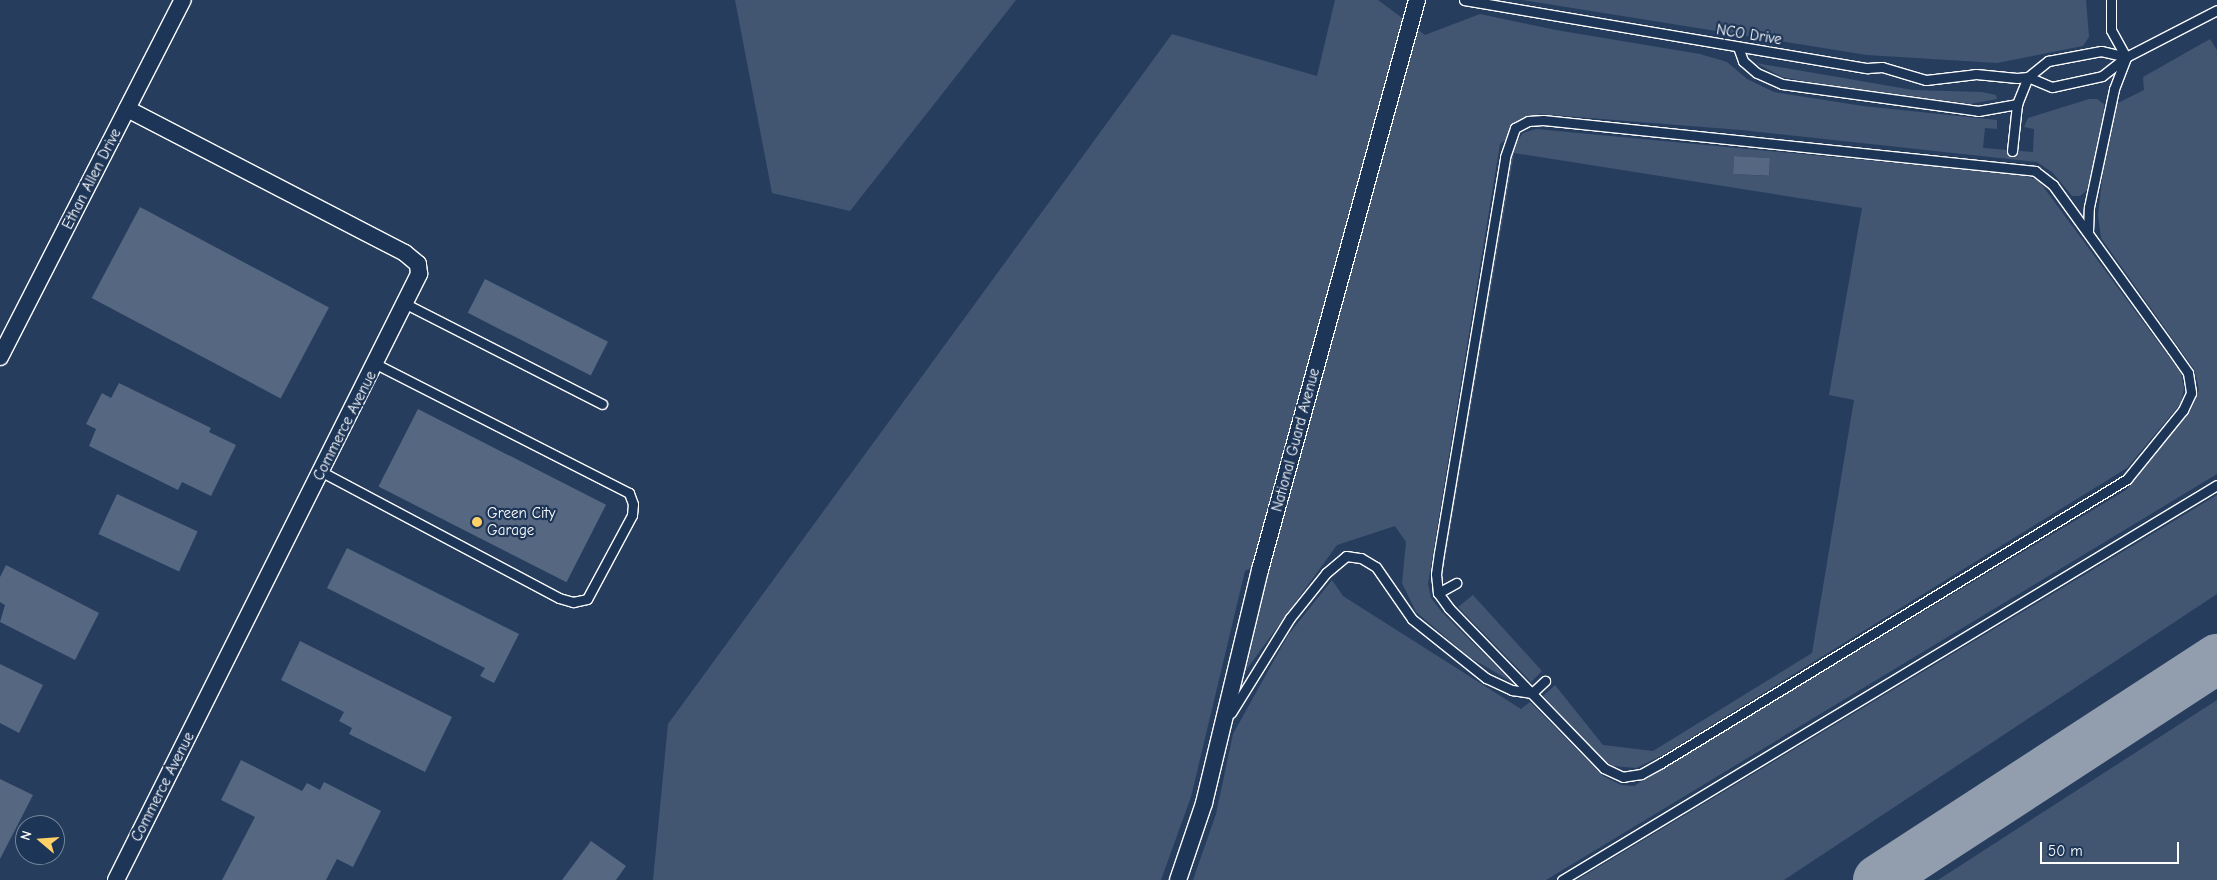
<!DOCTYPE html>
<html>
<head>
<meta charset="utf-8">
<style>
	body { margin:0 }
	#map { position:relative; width:2217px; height:880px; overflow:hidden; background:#263d5e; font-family:"Comic Neue",sans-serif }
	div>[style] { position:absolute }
	.green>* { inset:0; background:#425672 }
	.taxiway>* { height:50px; margin:-25px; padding:0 25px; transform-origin:25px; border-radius:25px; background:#929eae }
	.building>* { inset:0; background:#556781; transform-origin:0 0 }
	.roads { filter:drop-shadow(1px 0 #fff) drop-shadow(-1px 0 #fff) drop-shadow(0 1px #fff) drop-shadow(0 -1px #fff) }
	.lane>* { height:9px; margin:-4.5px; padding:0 4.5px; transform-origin:4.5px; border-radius:4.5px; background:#1d3557 }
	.street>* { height:16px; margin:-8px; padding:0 8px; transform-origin:8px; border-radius:8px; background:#1d3557 }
	.dots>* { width:14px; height:14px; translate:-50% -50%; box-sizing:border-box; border:2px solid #1d3557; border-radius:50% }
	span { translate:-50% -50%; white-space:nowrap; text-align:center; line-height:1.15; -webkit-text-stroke:4.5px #1d3557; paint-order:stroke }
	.street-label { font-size:15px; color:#fff }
	.poi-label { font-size:15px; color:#fff }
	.left { translate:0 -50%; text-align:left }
	.north { position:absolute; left:15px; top:815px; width:50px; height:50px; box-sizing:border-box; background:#1d3557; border:1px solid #77869a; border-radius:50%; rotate:288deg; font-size:14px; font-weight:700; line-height:20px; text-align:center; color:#fff }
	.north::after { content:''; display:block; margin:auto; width:18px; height:22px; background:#ffd166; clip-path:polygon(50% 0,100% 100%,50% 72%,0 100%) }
	.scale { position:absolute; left:2040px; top:842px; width:139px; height:22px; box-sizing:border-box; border:2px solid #fff; border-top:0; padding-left:6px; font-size:15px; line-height:18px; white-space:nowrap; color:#fff; -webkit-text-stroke:4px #1d3557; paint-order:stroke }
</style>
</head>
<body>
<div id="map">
	<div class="green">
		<div style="clip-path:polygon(735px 0,1016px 0,850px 211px,772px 193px)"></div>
		<div style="clip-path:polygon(1335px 0,1378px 0,1425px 35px,1480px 14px,1556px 30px,1700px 54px,1727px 62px,1747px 79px,1774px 92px,1863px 106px,1997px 120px,1997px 129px,1985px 128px,1983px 148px,2033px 152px,2034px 129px,2024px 127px,2028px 118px,2089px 99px,2097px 99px,2104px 104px,2103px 126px,2087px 190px,2080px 196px,2072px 196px,2053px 173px,2037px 162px,1741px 130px,1539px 114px,1500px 144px,1428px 584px,1431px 598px,1441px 611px,1512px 682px,1469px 657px,1416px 612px,1402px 583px,1406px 542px,1395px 526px,1337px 545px,1244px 673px,1272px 558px,1245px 571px,1191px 797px,1161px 880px,653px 880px,668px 724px,1172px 34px,1317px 76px)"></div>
		<div style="clip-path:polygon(1522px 0,2086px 0,2089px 37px,2083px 46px,1997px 63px,1867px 55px)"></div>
		<div style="clip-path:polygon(2210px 39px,2217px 50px,2217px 474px,1546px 880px,1193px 880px,1216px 814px,1233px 734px,1288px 635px,1332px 580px,1343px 596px,1521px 709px,1530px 702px,1603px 776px,1621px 785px,1634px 786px,2126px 490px,2191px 410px,2199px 389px,2194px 369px,2101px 238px,2098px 215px,2104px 163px,2116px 104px,2144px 90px,2143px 77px)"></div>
		<div style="clip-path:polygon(1756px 63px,1913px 90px,1982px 92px,1996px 95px,1997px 99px,1970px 104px,1825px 85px,1782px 77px)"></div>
		<div style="clip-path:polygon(evenodd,1536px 129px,2024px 175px,2039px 181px,2181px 373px,2184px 388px,2181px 403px,2127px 468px,1663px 755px,1636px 768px,1613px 766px,1600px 757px,1543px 696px,1555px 685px,1603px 745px,1653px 751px,1812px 653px,1854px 400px,1829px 395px,1862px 208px,1514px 153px,1444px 567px,1441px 567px,1508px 161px,1515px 144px,1523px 133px,1536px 129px,1734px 156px,1770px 158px,1769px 176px,1733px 174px,1734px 156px)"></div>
		<div style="clip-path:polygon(2217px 495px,2217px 594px,1784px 880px,1577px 880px)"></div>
		<div style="clip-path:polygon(1473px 595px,1542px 671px,1531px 682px,1458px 607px)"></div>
		<div style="clip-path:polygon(2217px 700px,2217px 880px,1938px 880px)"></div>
	</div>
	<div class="taxiway">
		<div style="left:1878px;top:880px;width:405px;rotate:-33.1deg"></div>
	</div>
	<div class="building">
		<div style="left:1734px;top:156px;width:36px;height:18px;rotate:3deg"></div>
		<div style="left:140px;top:207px;width:214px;height:103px;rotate:28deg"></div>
		<div style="left:485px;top:279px;width:138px;height:38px;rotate:27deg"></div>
		<div style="clip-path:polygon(119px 383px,211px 428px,209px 432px,236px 445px,211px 496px,182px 482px,178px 490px,89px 446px,96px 429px,86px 424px,102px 393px,111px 398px)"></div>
		<div style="left:418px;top:409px;width:211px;height:87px;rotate:27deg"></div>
		<div style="left:117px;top:494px;width:89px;height:44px;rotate:25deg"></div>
		<div style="clip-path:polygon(347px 548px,519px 634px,494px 683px,480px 676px,485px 668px,327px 588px)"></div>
		<div style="clip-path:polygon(6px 565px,99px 613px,75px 660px,0 622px,5px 605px,0 602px,0 577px)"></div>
		<div style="clip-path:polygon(300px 641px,452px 717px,425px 772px,349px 734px,352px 728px,339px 721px,344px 712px,281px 680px)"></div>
		<div style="clip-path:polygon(0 664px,43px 685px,19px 733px,0 723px)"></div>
		<div style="clip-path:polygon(241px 760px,302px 791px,307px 783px,320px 790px,324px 782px,381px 811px,353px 867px,337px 859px,326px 880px,222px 880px,255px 817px,221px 800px)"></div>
		<div style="clip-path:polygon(0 779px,33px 795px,0 859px)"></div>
		<div style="clip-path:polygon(591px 841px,626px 866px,616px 880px,562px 880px)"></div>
	</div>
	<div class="roads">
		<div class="lane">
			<div style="left:1464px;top:0;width:409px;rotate:9.6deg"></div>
			<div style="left:1867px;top:68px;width:15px;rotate:-4deg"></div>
			<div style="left:1882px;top:67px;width:46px;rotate:16.5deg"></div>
			<div style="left:1926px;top:80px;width:50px;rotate:-6.8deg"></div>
			<div style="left:1976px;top:74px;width:41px;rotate:5.6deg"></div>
			<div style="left:2017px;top:78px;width:11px;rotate:-5deg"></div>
			<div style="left:2028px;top:77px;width:26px;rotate:-39deg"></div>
			<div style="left:2048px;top:61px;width:54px;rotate:-10.7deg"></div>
			<div style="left:2101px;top:51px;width:26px;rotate:13deg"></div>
			<div style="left:2111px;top:0;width:30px;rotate:90deg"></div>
			<div style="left:2111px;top:30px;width:31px;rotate:61deg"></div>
			<div style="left:1738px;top:47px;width:15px;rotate:70deg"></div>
			<div style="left:1743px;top:61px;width:18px;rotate:41deg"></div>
			<div style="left:1757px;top:73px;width:27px;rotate:24deg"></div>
			<div style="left:1782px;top:84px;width:198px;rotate:7.8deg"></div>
			<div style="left:1978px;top:111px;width:40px;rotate:-10deg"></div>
			<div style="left:2028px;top:77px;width:26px;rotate:23deg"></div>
			<div style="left:2052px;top:87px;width:51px;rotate:-12.4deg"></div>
			<div style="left:2102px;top:76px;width:31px;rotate:-38deg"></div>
			<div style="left:2126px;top:57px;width:102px;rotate:-27.3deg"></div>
			<div style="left:1543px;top:120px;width:495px;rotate:5.9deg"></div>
			<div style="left:2035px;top:171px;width:23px;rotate:38deg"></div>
			<div style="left:2053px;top:185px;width:203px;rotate:54.2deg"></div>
			<div style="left:2172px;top:350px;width:28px;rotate:55deg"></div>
			<div style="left:2188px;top:373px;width:20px;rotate:81deg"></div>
			<div style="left:2191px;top:393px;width:19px;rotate:115deg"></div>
			<div style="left:2183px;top:410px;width:89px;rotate:129.1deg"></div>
			<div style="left:2127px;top:479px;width:546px;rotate:148.64deg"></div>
			<div style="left:1661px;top:763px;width:23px;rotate:151deg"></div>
			<div style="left:1641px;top:774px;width:18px;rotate:171deg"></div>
			<div style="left:1623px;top:777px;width:21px;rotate:-155deg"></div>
			<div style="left:1604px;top:768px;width:223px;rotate:-134.1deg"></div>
			<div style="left:1449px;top:608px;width:19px;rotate:-126deg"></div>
			<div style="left:1438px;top:593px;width:19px;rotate:-96deg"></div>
			<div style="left:1436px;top:574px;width:21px;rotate:-82deg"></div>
			<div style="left:1439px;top:553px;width:401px;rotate:-80.5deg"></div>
			<div style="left:1505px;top:157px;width:31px;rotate:-71deg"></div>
			<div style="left:1515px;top:128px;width:15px;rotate:-28deg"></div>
			<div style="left:1528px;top:121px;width:15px;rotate:-4deg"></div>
			<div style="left:2012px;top:151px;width:47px;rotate:-83.9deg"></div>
			<div style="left:2017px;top:104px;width:29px;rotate:-68deg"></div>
			<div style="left:2088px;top:232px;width:25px;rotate:-88deg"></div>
			<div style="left:2089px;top:207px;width:121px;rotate:-78deg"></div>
			<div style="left:2114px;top:89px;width:33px;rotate:-69deg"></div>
			<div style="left:406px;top:304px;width:220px;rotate:27deg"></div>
			<div style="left:322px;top:472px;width:268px;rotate:28deg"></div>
			<div style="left:559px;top:598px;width:15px;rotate:16deg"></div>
			<div style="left:573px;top:602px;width:14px;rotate:-12deg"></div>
			<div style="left:587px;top:599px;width:95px;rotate:-61.8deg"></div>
			<div style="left:632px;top:515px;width:11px;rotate:-85deg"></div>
			<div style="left:633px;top:504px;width:12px;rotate:-110deg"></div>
			<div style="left:629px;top:493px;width:284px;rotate:-153deg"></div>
			<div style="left:1438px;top:593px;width:21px;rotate:-29deg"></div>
			<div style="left:1231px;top:713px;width:112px;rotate:-58.2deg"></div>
			<div style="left:1290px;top:618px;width:58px;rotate:-51.3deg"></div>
			<div style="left:1326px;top:573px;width:26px;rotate:-40deg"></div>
			<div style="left:1346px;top:556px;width:15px;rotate:8deg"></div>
			<div style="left:1361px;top:558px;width:17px;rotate:31deg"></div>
			<div style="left:1376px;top:567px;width:63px;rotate:55.3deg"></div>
			<div style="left:1412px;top:619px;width:95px;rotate:38.6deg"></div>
			<div style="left:1486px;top:678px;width:29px;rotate:25deg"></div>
			<div style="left:1512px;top:690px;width:20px;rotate:9deg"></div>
			<div style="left:1532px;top:693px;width:18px;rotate:-43deg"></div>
			<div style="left:1562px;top:880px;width:765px;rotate:-31.09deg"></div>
		</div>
		<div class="street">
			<div style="left:0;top:357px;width:401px;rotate:-62.9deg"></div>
			<div style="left:116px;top:880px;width:678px;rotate:-63.43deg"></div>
			<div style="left:419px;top:274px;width:10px;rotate:-96deg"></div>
			<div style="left:418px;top:264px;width:17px;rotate:-140deg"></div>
			<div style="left:405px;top:253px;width:313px;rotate:-152.6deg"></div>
			<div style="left:1178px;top:880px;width:81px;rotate:-71.3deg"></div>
			<div style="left:1204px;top:803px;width:240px;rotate:-76.5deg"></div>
			<div style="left:1260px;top:570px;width:591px;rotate:-74.6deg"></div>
		</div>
	</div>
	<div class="dots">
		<div style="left:477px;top:522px;background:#ffd166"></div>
	</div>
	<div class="street-label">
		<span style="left:1749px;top:35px;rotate:9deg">NCO Drive</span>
		<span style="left:92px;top:179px;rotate:-63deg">Ethan Allen Drive</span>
		<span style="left:345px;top:426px;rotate:-63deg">Commerce Avenue</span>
		<span style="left:1296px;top:440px;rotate:-75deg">National Guard Avenue</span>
		<span style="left:163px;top:787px;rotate:-63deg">Commerce Avenue</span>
	</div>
	<div class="poi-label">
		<span class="left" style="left:487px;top:522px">Green City<br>Garage</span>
	</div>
	<div class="north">N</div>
	<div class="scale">50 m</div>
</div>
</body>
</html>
